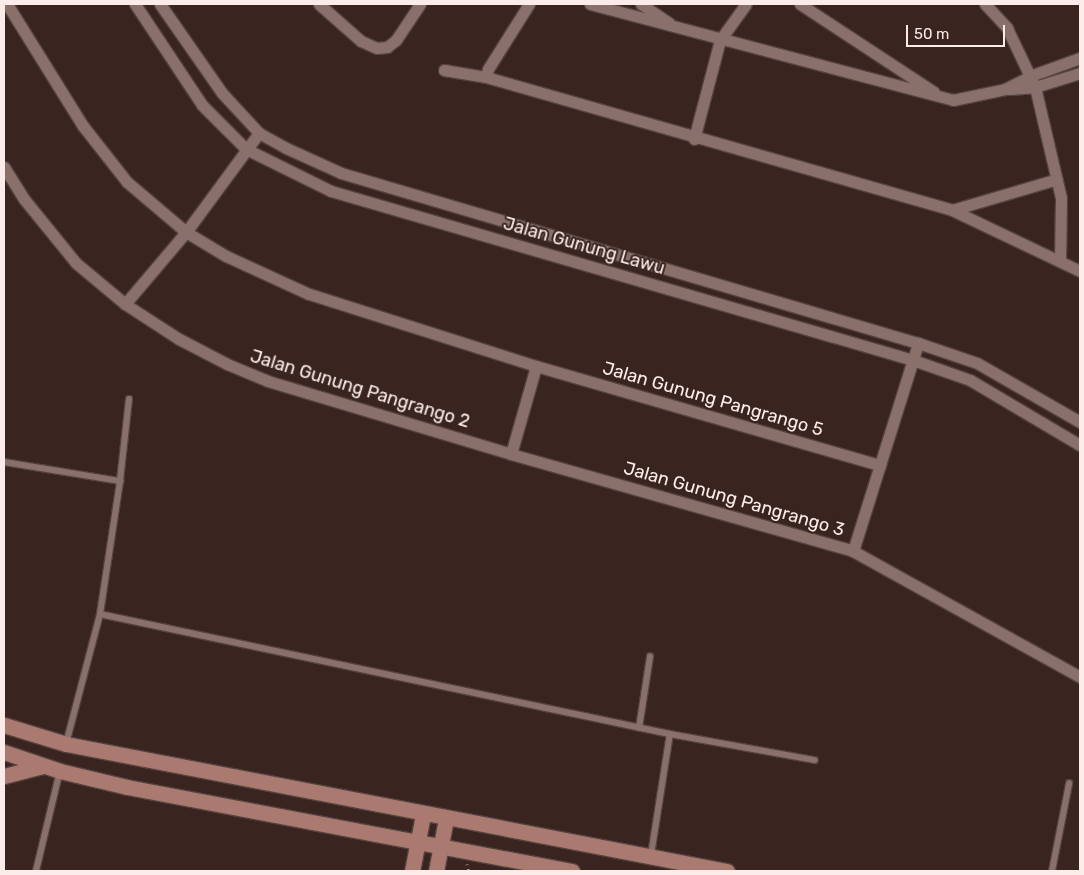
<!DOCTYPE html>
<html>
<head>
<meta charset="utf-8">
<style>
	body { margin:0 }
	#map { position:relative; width:1084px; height:875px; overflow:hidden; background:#392420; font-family:Rubik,sans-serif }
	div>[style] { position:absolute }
	.path>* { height:2.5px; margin-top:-1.25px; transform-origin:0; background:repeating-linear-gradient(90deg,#9e8c89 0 1px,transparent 0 5px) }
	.roads { filter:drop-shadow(1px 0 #554340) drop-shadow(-1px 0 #554340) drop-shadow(0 1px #554340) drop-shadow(0 -1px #554340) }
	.lane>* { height:5.5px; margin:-2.75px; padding:0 2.75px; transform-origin:2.75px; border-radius:2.75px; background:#8a706b }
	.street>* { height:11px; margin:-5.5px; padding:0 5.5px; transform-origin:5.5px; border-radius:5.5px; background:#8a706b }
	.secondary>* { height:15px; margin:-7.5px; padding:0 7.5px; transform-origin:7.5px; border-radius:7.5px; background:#aa7970 }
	span { translate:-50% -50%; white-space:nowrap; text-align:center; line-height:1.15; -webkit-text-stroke:4px #392420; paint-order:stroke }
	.street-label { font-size:18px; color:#fbece9 }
	.frame { position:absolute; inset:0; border:5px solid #fbece9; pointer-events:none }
	.scale { position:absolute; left:906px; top:25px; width:99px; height:22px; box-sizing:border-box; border:2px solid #fbece9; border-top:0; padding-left:6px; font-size:15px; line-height:18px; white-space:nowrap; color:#fbece9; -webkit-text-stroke:4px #392420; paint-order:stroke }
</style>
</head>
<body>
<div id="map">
	<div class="path">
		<div style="left:467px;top:864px;width:7px;rotate:74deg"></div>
	</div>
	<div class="roads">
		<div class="lane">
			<div style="left:4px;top:462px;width:118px;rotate:9.3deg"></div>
			<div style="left:100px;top:614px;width:134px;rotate:-81.4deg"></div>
			<div style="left:120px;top:481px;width:82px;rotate:-83.7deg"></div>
			<div style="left:639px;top:728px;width:72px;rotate:-81.2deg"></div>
			<div style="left:66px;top:744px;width:134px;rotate:-75.3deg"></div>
			<div style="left:100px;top:614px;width:582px;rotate:11.89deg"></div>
			<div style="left:670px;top:734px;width:147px;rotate:10.2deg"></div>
			<div style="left:651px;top:855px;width:122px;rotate:-81.1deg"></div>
			<div style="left:36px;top:871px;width:103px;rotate:-76.5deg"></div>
			<div style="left:1052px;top:871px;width:89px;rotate:-78.9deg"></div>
		</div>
		<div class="street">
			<div style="left:7px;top:4px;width:144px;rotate:58.1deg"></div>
			<div style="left:83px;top:126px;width:71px;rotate:51.8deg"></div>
			<div style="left:127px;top:182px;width:77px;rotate:40.3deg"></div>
			<div style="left:186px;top:232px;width:47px;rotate:31deg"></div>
			<div style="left:226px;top:256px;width:91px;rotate:24.6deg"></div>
			<div style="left:309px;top:294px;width:238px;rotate:17.6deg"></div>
			<div style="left:536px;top:366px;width:358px;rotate:16.1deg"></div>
			<div style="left:135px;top:4px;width:121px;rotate:56.4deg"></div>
			<div style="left:202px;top:105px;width:62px;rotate:45deg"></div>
			<div style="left:246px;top:149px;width:95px;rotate:26.3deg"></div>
			<div style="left:331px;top:191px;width:606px;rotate:16.19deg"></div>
			<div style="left:913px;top:360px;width:60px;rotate:19.3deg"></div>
			<div style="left:970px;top:380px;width:128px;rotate:30.6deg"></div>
			<div style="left:160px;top:4px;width:108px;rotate:55.1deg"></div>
			<div style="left:222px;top:93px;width:54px;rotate:47.2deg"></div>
			<div style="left:259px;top:133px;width:31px;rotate:29deg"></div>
			<div style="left:286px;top:148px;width:60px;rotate:24.4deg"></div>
			<div style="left:341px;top:173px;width:602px;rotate:16.42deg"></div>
			<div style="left:918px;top:343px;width:62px;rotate:18.7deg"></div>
			<div style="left:977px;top:363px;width:119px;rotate:29.8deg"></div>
			<div style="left:319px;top:4px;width:56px;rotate:41.4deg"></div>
			<div style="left:361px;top:41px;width:17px;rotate:24deg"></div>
			<div style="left:377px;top:48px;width:10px;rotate:-6deg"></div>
			<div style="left:387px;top:47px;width:11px;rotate:-38deg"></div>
			<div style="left:396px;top:40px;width:43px;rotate:-56.3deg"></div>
			<div style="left:590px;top:4px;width:375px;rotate:14.8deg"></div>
			<div style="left:953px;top:100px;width:53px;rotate:-11.9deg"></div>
			<div style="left:1005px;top:89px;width:28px;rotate:-27deg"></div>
			<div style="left:1030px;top:76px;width:53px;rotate:-19.8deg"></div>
			<div style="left:641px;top:4px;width:34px;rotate:34deg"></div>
			<div style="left:800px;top:4px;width:160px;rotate:33.3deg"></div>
			<div style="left:985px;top:4px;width:33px;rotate:47deg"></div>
			<div style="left:1007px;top:28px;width:65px;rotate:64.6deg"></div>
			<div style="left:1035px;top:87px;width:114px;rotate:76.8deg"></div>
			<div style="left:1061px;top:198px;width:62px;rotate:90.9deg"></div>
			<div style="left:444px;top:70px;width:43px;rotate:9.5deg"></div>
			<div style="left:486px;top:77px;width:485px;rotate:15.9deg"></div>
			<div style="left:952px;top:210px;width:142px;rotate:25.5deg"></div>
			<div style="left:486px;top:77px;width:8px;rotate:-76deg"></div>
			<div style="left:488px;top:69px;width:77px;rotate:-57.8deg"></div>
			<div style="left:1009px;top:89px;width:26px;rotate:-4deg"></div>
			<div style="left:1035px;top:87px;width:47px;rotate:-17.3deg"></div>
			<div style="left:694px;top:139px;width:102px;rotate:-75.3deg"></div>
			<div style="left:720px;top:40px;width:44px;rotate:-54.2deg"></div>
			<div style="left:4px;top:167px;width:38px;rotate:58deg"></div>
			<div style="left:24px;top:199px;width:82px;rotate:50.9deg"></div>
			<div style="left:76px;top:263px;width:64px;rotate:39.9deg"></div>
			<div style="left:125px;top:304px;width:64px;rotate:32.9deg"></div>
			<div style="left:179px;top:339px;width:54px;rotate:27.5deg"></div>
			<div style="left:227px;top:364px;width:44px;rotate:22.5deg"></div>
			<div style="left:268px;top:381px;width:254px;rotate:16.7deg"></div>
			<div style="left:511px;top:454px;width:355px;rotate:15.8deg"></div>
			<div style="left:853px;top:551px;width:260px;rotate:29deg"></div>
			<div style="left:952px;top:210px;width:109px;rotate:-16.4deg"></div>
			<div style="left:125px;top:304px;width:94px;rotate:-49.7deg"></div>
			<div style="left:186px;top:232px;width:123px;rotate:-53.6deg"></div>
			<div style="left:511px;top:454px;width:91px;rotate:-74.1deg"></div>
			<div style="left:853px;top:551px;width:218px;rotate:-72.6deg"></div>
		</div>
		<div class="secondary">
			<div style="left:4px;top:725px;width:65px;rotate:17deg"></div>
			<div style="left:66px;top:744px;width:673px;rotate:10.88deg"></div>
			<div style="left:4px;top:752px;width:59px;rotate:18.7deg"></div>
			<div style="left:60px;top:771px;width:69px;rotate:13.4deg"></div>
			<div style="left:127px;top:787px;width:453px;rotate:10.7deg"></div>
			<div style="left:4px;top:776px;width:40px;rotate:-14.4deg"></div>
			<div style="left:412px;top:871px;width:57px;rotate:-78.9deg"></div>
			<div style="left:436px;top:871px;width:53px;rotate:-79.1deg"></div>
		</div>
	</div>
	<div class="street-label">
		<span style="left:584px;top:246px;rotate:16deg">Jalan Gunung Lawu</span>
		<span style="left:360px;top:389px;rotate:17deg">Jalan Gunung Pangrango 2</span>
		<span style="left:713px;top:399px;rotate:16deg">Jalan Gunung Pangrango 5</span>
		<span style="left:734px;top:499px;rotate:16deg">Jalan Gunung Pangrango 3</span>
	</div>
	<div class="frame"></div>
	<div class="scale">50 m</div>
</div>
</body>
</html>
